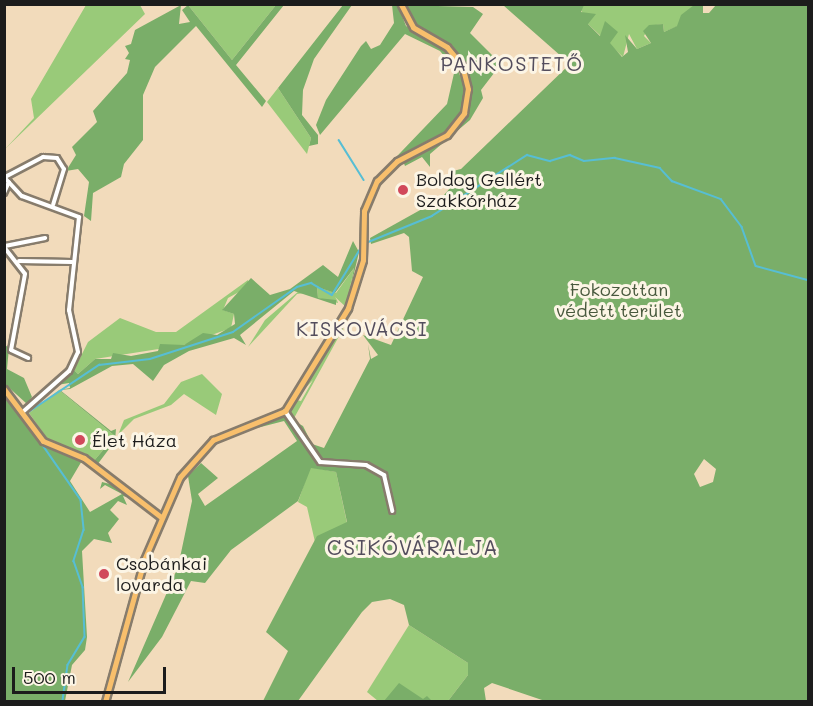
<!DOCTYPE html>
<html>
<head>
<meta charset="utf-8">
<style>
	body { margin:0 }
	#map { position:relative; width:813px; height:706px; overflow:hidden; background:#f2dbbb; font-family:Mali,sans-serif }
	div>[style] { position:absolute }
	.green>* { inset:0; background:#99ca79 }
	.forest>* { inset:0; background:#7aae69 }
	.stream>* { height:1.5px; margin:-0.75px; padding:0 0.75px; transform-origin:0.75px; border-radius:0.75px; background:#57bed4 }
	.roads { filter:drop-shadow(2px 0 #877c6c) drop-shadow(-2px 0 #877c6c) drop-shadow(0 2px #877c6c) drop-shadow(0 -2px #877c6c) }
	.minor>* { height:4px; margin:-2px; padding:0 2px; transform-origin:2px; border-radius:2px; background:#fff }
	.major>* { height:5px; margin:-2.5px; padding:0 2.5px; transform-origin:2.5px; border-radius:2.5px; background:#f8bf6c }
	.dots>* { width:16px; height:16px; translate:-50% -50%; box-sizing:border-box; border:3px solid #fcf5e5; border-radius:50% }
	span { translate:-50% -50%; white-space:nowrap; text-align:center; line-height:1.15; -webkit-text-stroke:6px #fcf5e5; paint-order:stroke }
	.poi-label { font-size:18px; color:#1c1c1c }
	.left { translate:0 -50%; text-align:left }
	.park-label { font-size:18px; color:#48593d }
	.neighbourhood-label { font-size:20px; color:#534d5d; letter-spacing:1.5px }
	.quarter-label { font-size:21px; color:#534d5d; letter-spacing:1.5px }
	.frame { position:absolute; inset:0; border:6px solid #1c1c1c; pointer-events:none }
	.scale { position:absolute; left:12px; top:667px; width:154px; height:27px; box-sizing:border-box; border:3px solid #1c1c1c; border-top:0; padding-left:8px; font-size:18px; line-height:21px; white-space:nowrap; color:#1c1c1c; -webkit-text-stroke:4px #fcf5e5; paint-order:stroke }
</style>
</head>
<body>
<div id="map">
	<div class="green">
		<div style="clip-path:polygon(584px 4px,694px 5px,678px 26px,664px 32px,663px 24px,649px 26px,644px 36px,651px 43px,637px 49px,629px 34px,623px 57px,588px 24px,580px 8px)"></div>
		<div style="clip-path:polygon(86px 5px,140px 5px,145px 14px,5px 149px,34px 118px,31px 99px)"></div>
		<div style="clip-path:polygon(188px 5px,276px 5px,232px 60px)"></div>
		<div style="clip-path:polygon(278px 88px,311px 138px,307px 154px,267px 102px)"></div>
		<div style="clip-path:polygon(354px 268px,346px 307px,335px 297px,337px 300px,338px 303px,318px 298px,317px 287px,336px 293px)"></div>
		<div style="clip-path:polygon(248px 280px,248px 287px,228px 298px,223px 310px,234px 314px,231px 328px,184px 345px,95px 359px,78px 374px,74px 370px,88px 342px,120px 318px,156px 332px,176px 332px)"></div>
		<div style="clip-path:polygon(299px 291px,305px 293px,297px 294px,248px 347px,265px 320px)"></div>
		<div style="clip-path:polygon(340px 327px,355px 335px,343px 329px,293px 420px,287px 411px,296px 400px,301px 401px,313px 380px,298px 396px)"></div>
		<div style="clip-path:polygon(202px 374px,222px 394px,216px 415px,184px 394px,171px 405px,134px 419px,118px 435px,124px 420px,164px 404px,181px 382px)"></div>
		<div style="clip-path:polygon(59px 390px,115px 436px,93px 462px,51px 444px,29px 413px)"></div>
		<div style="clip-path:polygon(310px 467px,336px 472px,347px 523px,315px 542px,307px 507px,298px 502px)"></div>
		<div style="clip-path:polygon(409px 625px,468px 663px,468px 675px,448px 701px,378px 701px,367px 692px)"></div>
	</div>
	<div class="forest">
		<div style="clip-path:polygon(181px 5px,179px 24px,190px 22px,182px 10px,188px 5px,232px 60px,276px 5px,284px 5px,236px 65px,266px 101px,262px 107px,196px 26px,155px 67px,143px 95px,143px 140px,124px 164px,121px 177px,93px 193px,91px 221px,84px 216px,89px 182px,78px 169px,66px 171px,76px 155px,72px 147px,97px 122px,93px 111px,127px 73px,130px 60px,125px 59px,129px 53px,125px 46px,131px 44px,135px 30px)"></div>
		<div style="clip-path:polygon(343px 5px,352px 5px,314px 59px,303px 90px,302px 115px,318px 135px,318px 144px,309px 146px,311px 138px,278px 88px)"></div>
		<div style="clip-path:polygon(392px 5px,398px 5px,406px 26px,450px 53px,466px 89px,461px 115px,448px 132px,378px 176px,447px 104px,455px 69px,440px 51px,405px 34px,320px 135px,316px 125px,326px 100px,361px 46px,366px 41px,371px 49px,380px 45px,394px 23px)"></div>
		<div style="clip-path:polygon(402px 5px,473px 7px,483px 14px,470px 33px,501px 64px,481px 90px,483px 98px,470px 120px,430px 154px,430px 167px,422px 157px,405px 166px,403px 161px,458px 126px,466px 112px,467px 78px,450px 51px,418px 32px)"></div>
		<div style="clip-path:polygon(evenodd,503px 5px,584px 5px,581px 12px,596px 14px,588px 24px,600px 36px,605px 21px,618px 32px,610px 43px,622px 57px,628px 52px,625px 35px,637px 49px,651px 43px,643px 31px,649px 25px,663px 24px,664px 32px,677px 26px,681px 15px,694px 5px,703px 5px,703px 13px,709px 13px,716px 5px,808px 5px,808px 701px,545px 701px,492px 683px,484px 688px,486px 701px,448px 701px,468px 675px,468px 663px,409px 625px,404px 605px,390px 599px,372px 602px,362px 612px,298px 701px,263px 701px,288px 651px,266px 632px,317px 536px,347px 522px,336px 472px,311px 468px,298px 501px,231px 550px,205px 583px,191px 581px,162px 637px,128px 682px,178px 567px,192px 501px,188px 476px,201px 463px,218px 478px,198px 494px,205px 506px,297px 441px,284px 421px,257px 428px,284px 415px,303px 426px,312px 444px,324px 448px,370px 359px,368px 344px,371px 359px,378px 355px,363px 335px,391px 345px,423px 277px,412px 271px,409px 237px,404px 233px,371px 244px,370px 238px,422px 209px,431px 210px,457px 180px,449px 172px,461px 169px,570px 64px,503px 5px,704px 459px,716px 469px,713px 482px,700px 487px,694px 474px,704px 459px)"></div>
		<div style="clip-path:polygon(353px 241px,359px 252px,348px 299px,354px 268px,335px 293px,317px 287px,318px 298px,336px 300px,336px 305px,294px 291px,240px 335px,246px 345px,234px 338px,189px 351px,164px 365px,153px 381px,133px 364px,112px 366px,70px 389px,60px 390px,111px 431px,116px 429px,115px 441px,97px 465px,93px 462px,115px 436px,59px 390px,70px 388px,69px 383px,57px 385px,66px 375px,74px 370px,78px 374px,95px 359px,111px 359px,113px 353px,131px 356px,158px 351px,160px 344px,184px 345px,203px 333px,217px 335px,235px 324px,234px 314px,222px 310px,251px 278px,270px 295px,290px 289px,323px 265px,338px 277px)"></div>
		<div style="clip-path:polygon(5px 345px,9px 348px,7px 369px,24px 378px,32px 397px,27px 404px,5px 384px)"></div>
		<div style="clip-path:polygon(4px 391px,38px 439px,83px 459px,70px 481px,90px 512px,122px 494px,105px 485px,100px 489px,102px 482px,110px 484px,104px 477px,130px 498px,123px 496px,127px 505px,118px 501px,110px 510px,119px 519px,108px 533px,112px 543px,94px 539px,82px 551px,87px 637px,85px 650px,72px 665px,65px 701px,5px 701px)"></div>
		<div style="clip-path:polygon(399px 683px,423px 699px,427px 696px,432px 701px,384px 701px)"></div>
	</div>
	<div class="stream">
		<div style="left:339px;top:140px;width:47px;rotate:58deg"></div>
		<div style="left:366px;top:243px;width:71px;rotate:-22.2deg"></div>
		<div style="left:432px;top:216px;width:113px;rotate:-32.7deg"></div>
		<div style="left:527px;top:155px;width:24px;rotate:15deg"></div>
		<div style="left:550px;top:161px;width:21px;rotate:-17deg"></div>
		<div style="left:570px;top:155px;width:15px;rotate:23deg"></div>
		<div style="left:584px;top:161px;width:31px;rotate:-6deg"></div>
		<div style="left:615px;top:158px;width:46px;rotate:12.5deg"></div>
		<div style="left:660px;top:168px;width:18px;rotate:47deg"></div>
		<div style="left:672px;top:181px;width:52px;rotate:20.2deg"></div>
		<div style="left:721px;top:199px;width:35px;rotate:53deg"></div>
		<div style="left:742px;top:227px;width:41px;rotate:70.3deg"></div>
		<div style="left:756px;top:266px;width:54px;rotate:15.1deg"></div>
		<div style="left:4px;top:385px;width:33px;rotate:50deg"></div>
		<div style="left:27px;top:413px;width:87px;rotate:-33.7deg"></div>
		<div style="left:99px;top:365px;width:51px;rotate:-6.7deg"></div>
		<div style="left:150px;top:359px;width:87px;rotate:-18deg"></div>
		<div style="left:233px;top:332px;width:78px;rotate:-35.1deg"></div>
		<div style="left:297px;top:287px;width:15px;rotate:-16deg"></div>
		<div style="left:311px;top:283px;width:24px;rotate:30deg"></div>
		<div style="left:332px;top:295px;width:57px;rotate:-58.5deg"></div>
		<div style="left:27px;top:414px;width:13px;rotate:58deg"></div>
		<div style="left:40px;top:441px;width:72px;rotate:55.2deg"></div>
		<div style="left:81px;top:500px;width:30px;rotate:84deg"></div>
		<div style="left:84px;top:530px;width:33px;rotate:108deg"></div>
		<div style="left:74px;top:561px;width:28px;rotate:71deg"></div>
		<div style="left:83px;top:587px;width:50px;rotate:87.7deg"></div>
		<div style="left:85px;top:637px;width:33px;rotate:121deg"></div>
		<div style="left:68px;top:665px;width:37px;rotate:98deg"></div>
	</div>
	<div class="roads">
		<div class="minor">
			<div style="left:4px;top:177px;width:26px;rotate:47deg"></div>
			<div style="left:22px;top:196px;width:61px;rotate:20.2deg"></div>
			<div style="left:79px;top:217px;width:94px;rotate:96.1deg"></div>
			<div style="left:69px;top:310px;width:43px;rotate:77.9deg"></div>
			<div style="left:78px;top:352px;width:21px;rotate:115deg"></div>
			<div style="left:69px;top:371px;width:60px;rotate:138.4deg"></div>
			<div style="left:5px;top:177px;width:43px;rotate:-27.8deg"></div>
			<div style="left:43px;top:157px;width:14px;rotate:4deg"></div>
			<div style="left:57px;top:158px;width:13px;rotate:58deg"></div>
			<div style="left:64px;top:169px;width:37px;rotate:107deg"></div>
			<div style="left:4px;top:193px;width:12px;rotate:-66deg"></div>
			<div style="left:5px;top:246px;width:41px;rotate:-11.3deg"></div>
			<div style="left:4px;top:247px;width:34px;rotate:52deg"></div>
			<div style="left:25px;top:274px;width:77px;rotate:100.4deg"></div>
			<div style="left:11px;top:350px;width:19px;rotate:25deg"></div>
			<div style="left:19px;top:261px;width:53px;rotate:1.1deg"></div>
			<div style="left:285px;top:411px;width:62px;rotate:55.5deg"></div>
			<div style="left:320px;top:462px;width:46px;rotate:3.7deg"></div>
			<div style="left:366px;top:465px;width:21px;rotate:29deg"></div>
			<div style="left:384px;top:475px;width:37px;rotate:77deg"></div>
		</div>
		<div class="major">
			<div style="left:4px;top:389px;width:65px;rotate:53.1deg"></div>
			<div style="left:43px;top:441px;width:44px;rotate:22.5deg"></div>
			<div style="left:84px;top:458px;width:97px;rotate:37.5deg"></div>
			<div style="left:105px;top:702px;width:147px;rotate:-74.6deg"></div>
			<div style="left:144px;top:560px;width:90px;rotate:-66.6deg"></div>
			<div style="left:180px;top:477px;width:50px;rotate:-48.3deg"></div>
			<div style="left:213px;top:440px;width:78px;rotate:-21.9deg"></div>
			<div style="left:285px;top:411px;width:121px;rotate:-58.5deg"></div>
			<div style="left:348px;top:308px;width:50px;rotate:-72.6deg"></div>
			<div style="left:363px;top:260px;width:49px;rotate:-88.8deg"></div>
			<div style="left:364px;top:211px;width:33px;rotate:-67deg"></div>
			<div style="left:377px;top:181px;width:28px;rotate:-45deg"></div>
			<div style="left:397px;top:161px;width:56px;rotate:-27.5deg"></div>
			<div style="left:447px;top:135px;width:28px;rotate:-52deg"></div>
			<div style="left:464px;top:113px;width:24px;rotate:-81deg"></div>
			<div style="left:468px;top:89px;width:25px;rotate:-104deg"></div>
			<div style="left:462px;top:65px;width:23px;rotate:-130deg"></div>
			<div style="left:447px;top:47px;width:39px;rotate:-150deg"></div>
			<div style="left:413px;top:27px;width:26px;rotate:-118deg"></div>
		</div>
	</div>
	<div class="dots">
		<div style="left:403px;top:190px;background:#d1495b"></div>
		<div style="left:80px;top:440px;background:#d1495b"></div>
		<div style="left:104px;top:574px;background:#d1495b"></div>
	</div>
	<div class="poi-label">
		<span class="left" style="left:416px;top:190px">Boldog Gellért<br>Szakkórház</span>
		<span class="left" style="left:92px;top:440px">Élet Háza</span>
		<span class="left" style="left:116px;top:574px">Csobánkai<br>lovarda</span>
	</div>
	<div class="park-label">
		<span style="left:619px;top:300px">Fokozottan<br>védett terület</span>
	</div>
	<div class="neighbourhood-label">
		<span style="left:512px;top:63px">PANKOSTETŐ</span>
		<span style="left:362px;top:328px">KISKOVÁCSI</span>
	</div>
	<div class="quarter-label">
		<span style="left:413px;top:547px">CSIKÓVÁRALJA</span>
	</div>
	<div class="frame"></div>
	<div class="scale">500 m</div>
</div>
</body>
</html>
